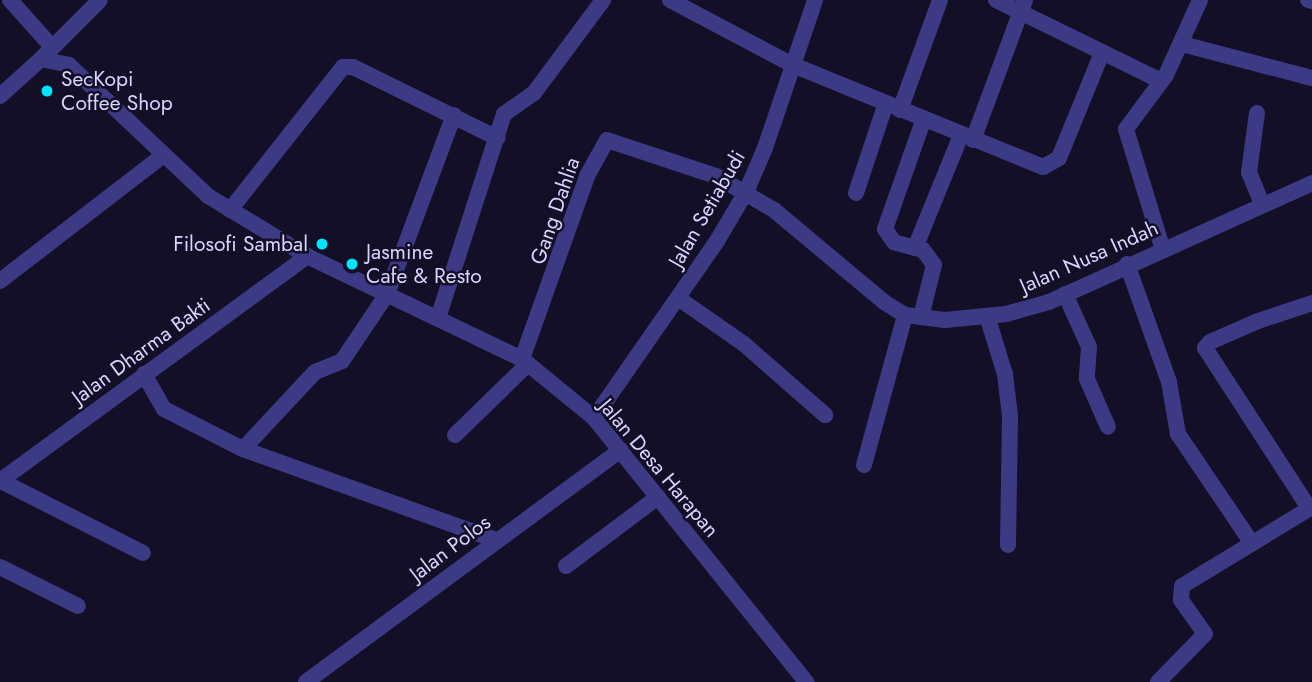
<!DOCTYPE html>
<html>
<head>
<meta charset="utf-8">
<style>
	body { margin:0 }
	#map { position:relative; width:1312px; height:682px; overflow:hidden; background:#130f26; font-family:Jost,sans-serif }
	div>[style] { position:absolute }
	.minor>* { height:16px; margin:-8px; padding:0 8px; transform-origin:8px; border-radius:8px; background:#3d3a85 }
	.dots>* { width:19px; height:19px; translate:-50% -50%; box-sizing:border-box; border:4px solid #130f26; border-radius:50% }
	span { translate:-50% -50%; white-space:nowrap; text-align:center; line-height:1.15; -webkit-text-stroke:5px #130f26; paint-order:stroke }
	.poi-label { font-size:21px; color:#d9d4ff }
	.left { translate:0 -50%; text-align:left }
	.right { translate:-100% -50%; text-align:right }
	.street-label { font-size:21px; color:#d9d4ff }
</style>
</head>
<body>
<div id="map">
	<div class="minor">
		<div style="left:10px;top:0;width:63px;rotate:48.2deg"></div>
		<div style="left:670px;top:0;width:139px;rotate:27.9deg"></div>
		<div style="left:793px;top:65px;width:270px;rotate:22.2deg"></div>
		<div style="left:1043px;top:167px;width:18px;rotate:-29deg"></div>
		<div style="left:1059px;top:158px;width:111px;rotate:-67.8deg"></div>
		<div style="left:996px;top:0;width:184px;rotate:26.1deg"></div>
		<div style="left:1308px;top:0;width:4px;rotate:14deg"></div>
		<div style="left:1182px;top:44px;width:134px;rotate:14.7deg"></div>
		<div style="left:41px;top:59px;width:83px;rotate:-45deg"></div>
		<div style="left:0;top:96px;width:55px;rotate:-42.1deg"></div>
		<div style="left:41px;top:59px;width:29px;rotate:12deg"></div>
		<div style="left:69px;top:65px;width:191px;rotate:43.3deg"></div>
		<div style="left:208px;top:196px;width:116px;rotate:31.2deg"></div>
		<div style="left:307px;top:256px;width:238px;rotate:25.6deg"></div>
		<div style="left:522px;top:359px;width:93px;rotate:39.3deg"></div>
		<div style="left:594px;top:418px;width:339px;rotate:51.2deg"></div>
		<div style="left:900px;top:110px;width:117px;rotate:-70deg"></div>
		<div style="left:1257px;top:113px;width:60px;rotate:97.7deg"></div>
		<div style="left:1249px;top:172px;width:35px;rotate:68deg"></div>
		<div style="left:973px;top:140px;width:149px;rotate:-69.6deg"></div>
		<div style="left:856px;top:193px;width:95px;rotate:-71.6deg"></div>
		<div style="left:230px;top:210px;width:182px;rotate:-51.7deg"></div>
		<div style="left:343px;top:67px;width:10px"></div>
		<div style="left:353px;top:67px;width:161px;rotate:26.2deg"></div>
		<div style="left:1162px;top:247px;width:123px;rotate:-107deg"></div>
		<div style="left:1126px;top:129px;width:67px;rotate:-53.5deg"></div>
		<div style="left:1166px;top:75px;width:82px;rotate:-65.6deg"></div>
		<div style="left:915px;top:248px;width:122px;rotate:-67.8deg"></div>
		<div style="left:1127px;top:264px;width:125px;rotate:70.4deg"></div>
		<div style="left:1169px;top:382px;width:53px;rotate:80.2deg"></div>
		<div style="left:1178px;top:434px;width:130px;rotate:55.9deg"></div>
		<div style="left:0;top:281px;width:203px;rotate:-37.6deg"></div>
		<div style="left:1065px;top:294px;width:58px;rotate:65.6deg"></div>
		<div style="left:1089px;top:347px;width:32px;rotate:94deg"></div>
		<div style="left:1087px;top:379px;width:52px;rotate:66.4deg"></div>
		<div style="left:678px;top:298px;width:80px;rotate:34.9deg"></div>
		<div style="left:744px;top:344px;width:108px;rotate:41.2deg"></div>
		<div style="left:439px;top:315px;width:211px;rotate:-72.1deg"></div>
		<div style="left:504px;top:114px;width:37px;rotate:-35deg"></div>
		<div style="left:534px;top:93px;width:116px;rotate:-53.4deg"></div>
		<div style="left:987px;top:316px;width:61px;rotate:72.8deg"></div>
		<div style="left:1005px;top:374px;width:42px;rotate:83.2deg"></div>
		<div style="left:1010px;top:416px;width:129px;rotate:90.9deg"></div>
		<div style="left:921px;top:317px;width:54px;rotate:-76deg"></div>
		<div style="left:934px;top:265px;width:19px;rotate:-126deg"></div>
		<div style="left:923px;top:250px;width:30px;rotate:-165deg"></div>
		<div style="left:894px;top:242px;width:16px;rotate:-125deg"></div>
		<div style="left:885px;top:229px;width:114px;rotate:-70.6deg"></div>
		<div style="left:522px;top:359px;width:194px;rotate:-70.4deg"></div>
		<div style="left:587px;top:176px;width:41px;rotate:-60.9deg"></div>
		<div style="left:607px;top:140px;width:115px;rotate:18.3deg"></div>
		<div style="left:716px;top:176px;width:67px;rotate:30.4deg"></div>
		<div style="left:774px;top:210px;width:143px;rotate:39.9deg"></div>
		<div style="left:884px;top:302px;width:25px;rotate:32deg"></div>
		<div style="left:905px;top:315px;width:40px;rotate:7.1deg"></div>
		<div style="left:945px;top:320px;width:61px;rotate:-5.6deg"></div>
		<div style="left:1006px;top:314px;width:45px;rotate:-15.6deg"></div>
		<div style="left:1049px;top:302px;width:289px;rotate:-24.3deg"></div>
		<div style="left:144px;top:374px;width:40px;rotate:60.3deg"></div>
		<div style="left:164px;top:409px;width:89px;rotate:26.9deg"></div>
		<div style="left:243px;top:449px;width:269px;rotate:19.8deg"></div>
		<div style="left:594px;top:418px;width:216px;rotate:-55.2deg"></div>
		<div style="left:717px;top:241px;width:57px;rotate:-59.4deg"></div>
		<div style="left:746px;top:192px;width:48px;rotate:-66.6deg"></div>
		<div style="left:765px;top:148px;width:156px;rotate:-71.3deg"></div>
		<div style="left:455px;top:435px;width:102px;rotate:-44.2deg"></div>
		<div style="left:243px;top:449px;width:105px;rotate:-46.9deg"></div>
		<div style="left:315px;top:372px;width:29px;rotate:-22deg"></div>
		<div style="left:342px;top:361px;width:81px;rotate:-56.1deg"></div>
		<div style="left:387px;top:294px;width:191px;rotate:-69.5deg"></div>
		<div style="left:864px;top:465px;width:156px;rotate:-74.7deg"></div>
		<div style="left:0;top:481px;width:381px;rotate:-36.2deg"></div>
		<div style="left:1px;top:481px;width:159px;rotate:26.9deg"></div>
		<div style="left:1309px;top:508px;width:191px;rotate:-123deg"></div>
		<div style="left:1205px;top:348px;width:8px;rotate:-50deg"></div>
		<div style="left:1210px;top:342px;width:52px;rotate:-23.6deg"></div>
		<div style="left:1258px;top:321px;width:57px;rotate:-18.4deg"></div>
		<div style="left:566px;top:566px;width:115px;rotate:-36.9deg"></div>
		<div style="left:0;top:567px;width:87px;rotate:26.6deg"></div>
		<div style="left:306px;top:682px;width:391px;rotate:-36.4deg"></div>
		<div style="left:1158px;top:682px;width:67px;rotate:-45.6deg"></div>
		<div style="left:1205px;top:634px;width:42px;rotate:-125.2deg"></div>
		<div style="left:1181px;top:600px;width:14px;rotate:-86deg"></div>
		<div style="left:1182px;top:586px;width:152px;rotate:-31.3deg"></div>
	</div>
	<div class="dots">
		<div style="left:47px;top:91px;background:#00e5ff"></div>
		<div style="left:322px;top:244px;background:#00e5ff"></div>
		<div style="left:352px;top:264px;background:#00e5ff"></div>
	</div>
	<div class="poi-label">
		<span class="left" style="left:61px;top:91px">SecKopi<br>Coffee Shop</span>
		<span class="right" style="left:308px;top:244px">Filosofi Sambal</span>
		<span class="left" style="left:366px;top:264px">Jasmine<br>Cafe &amp; Resto</span>
	</div>
	<div class="street-label">
		<span style="left:707px;top:209px;rotate:-60deg">Jalan Setiabudi</span>
		<span style="left:555px;top:211px;rotate:-71deg">Gang Dahlia</span>
		<span style="left:1089px;top:257px;rotate:-24deg">Jalan Nusa Indah</span>
		<span style="left:141px;top:351px;rotate:-36deg">Jalan Dharma Bakti</span>
		<span style="left:659px;top:468px;rotate:50deg">Jalan Desa Harapan</span>
		<span style="left:450px;top:548px;rotate:-37deg">Jalan Polos</span>
	</div>
</div>
</body>
</html>
